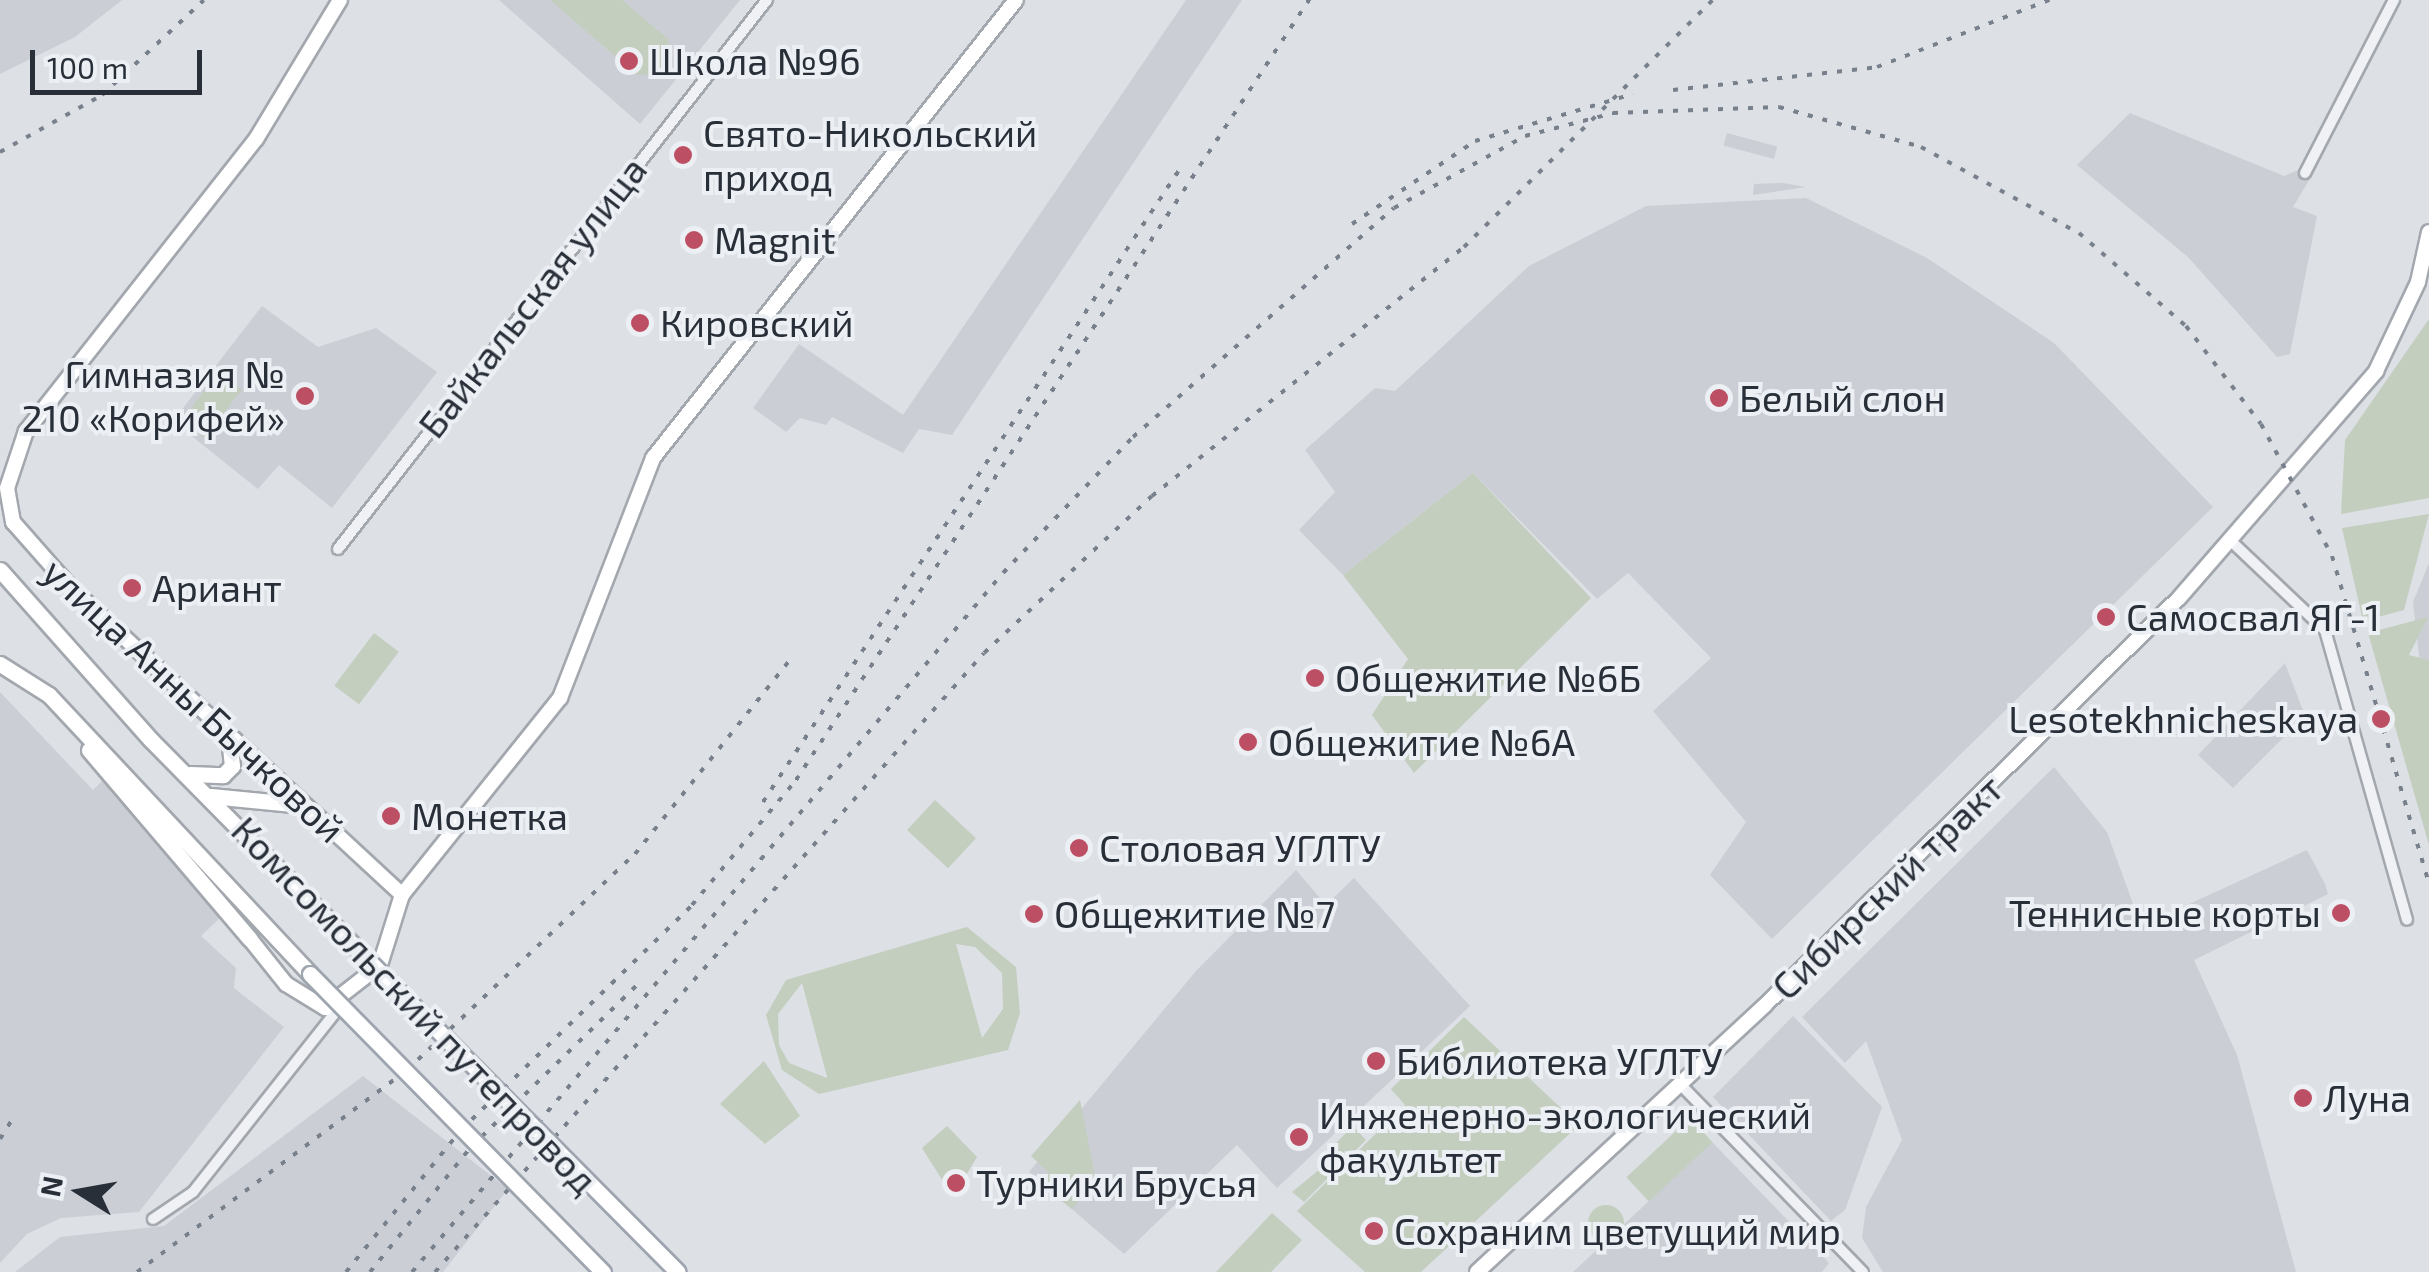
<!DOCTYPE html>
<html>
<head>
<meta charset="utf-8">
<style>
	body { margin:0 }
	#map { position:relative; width:2429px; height:1272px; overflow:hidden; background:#dde0e5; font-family:"Exo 2",sans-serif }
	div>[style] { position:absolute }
	.built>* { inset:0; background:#cbcfd5; transform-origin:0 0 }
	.green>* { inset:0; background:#c3cebf; transform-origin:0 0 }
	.round { border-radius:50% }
	.roads { filter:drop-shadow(2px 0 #a3a7ae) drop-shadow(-2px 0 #a3a7ae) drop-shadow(0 2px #a3a7ae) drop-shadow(0 -2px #a3a7ae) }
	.street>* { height:10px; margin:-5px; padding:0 5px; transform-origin:5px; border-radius:5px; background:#eff1f4 }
	.secondary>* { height:14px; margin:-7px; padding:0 7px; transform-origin:7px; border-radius:7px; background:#fff }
	.primary>* { height:15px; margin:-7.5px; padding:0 7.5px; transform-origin:7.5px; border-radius:7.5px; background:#fff }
	.rail>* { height:4px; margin-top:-2px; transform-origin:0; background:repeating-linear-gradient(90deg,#78808c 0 5px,transparent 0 15px) }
	.bridges { filter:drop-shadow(2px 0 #9ea5af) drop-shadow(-2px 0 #9ea5af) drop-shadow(0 2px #9ea5af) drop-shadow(0 -2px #9ea5af) }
	.primary-bridge>* { height:15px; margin:-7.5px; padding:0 7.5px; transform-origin:7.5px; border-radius:7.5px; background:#fff }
	.dots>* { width:28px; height:28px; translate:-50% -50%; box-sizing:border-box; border:5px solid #eceff3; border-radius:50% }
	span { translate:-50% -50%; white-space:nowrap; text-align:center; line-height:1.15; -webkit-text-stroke:8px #eceff3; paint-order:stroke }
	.poi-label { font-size:38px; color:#282f39 }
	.left { translate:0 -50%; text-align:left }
	.right { translate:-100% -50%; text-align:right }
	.street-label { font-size:38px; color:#282f39 }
	.north { position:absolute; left:30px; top:1142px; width:100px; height:100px; -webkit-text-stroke:8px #eceff3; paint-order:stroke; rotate:281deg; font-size:28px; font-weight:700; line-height:40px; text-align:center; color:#282f39 }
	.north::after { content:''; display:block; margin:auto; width:35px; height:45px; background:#282f39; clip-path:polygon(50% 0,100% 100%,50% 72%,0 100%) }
	.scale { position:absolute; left:30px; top:50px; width:172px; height:45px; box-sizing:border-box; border:5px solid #282f39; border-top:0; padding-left:12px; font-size:30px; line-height:35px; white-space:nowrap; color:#282f39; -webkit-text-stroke:8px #eceff3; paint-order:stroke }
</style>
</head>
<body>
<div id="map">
	<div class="built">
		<div style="clip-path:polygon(0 0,122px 0,75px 37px,0 74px)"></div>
		<div style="clip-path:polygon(499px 0,740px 0,640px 124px)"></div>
		<div style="clip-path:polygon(1186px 0,1242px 0,952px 435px,919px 429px,903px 453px,832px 417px,826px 425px,800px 418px,786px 432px,753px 408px,799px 344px,903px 415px)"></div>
		<div style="clip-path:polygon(2130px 113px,2284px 176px,2301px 169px,2311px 177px,2293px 207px,2317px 216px,2290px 354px,2277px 357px,2188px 257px,2077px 165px)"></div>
		<div style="left:1727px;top:133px;width:52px;height:13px;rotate:15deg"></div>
		<div style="clip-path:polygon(1754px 184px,1783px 183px,1806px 187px,1753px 195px)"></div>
		<div style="clip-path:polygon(1806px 198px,1927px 258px,2054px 343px,2213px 507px,1772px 939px,1710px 875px,1746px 822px,1653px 711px,1711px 658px,1628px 573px,1597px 599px,1473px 473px,1343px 575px,1299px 530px,1335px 492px,1305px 450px,1375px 388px,1395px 391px,1529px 266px,1646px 206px)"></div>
		<div style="clip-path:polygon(262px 306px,318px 347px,376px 328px,437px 372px,332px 508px,279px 465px,258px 489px,173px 421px)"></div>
		<div style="clip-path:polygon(2429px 563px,2429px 665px,2420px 665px,2413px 602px)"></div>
		<div style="clip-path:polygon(2285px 663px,2305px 716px,2233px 788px,2198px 755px)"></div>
		<div style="clip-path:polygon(0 692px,93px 790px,103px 780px,225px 913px,201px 936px,236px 968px,234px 988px,284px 1027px,139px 1212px,61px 1218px,27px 1234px,0 1263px)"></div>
		<div style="clip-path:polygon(2054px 767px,2107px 832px,2141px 926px,2307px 850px,2325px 884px,2328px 894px,2194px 960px,2237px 1055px,2296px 1272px,1883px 1272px,1862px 1238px,1866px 1207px,1902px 1140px,1866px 1041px,1845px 1063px,1802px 1017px)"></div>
		<div style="clip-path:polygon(1296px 870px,1326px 905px,1354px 878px,1470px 1006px,1277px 1188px,1237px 1145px,1124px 1254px,1029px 1172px,1196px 971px)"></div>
		<div style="clip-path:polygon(1793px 1016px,1882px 1107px,1845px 1210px,1831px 1221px,1713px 1097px)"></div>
		<div style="clip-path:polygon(363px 1076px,508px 1189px,443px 1272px,15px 1272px,60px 1237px,164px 1226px)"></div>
		<div style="clip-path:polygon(1712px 1142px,1829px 1263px,1822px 1272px,1573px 1272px)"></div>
	</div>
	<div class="green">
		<div style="clip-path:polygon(550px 0,622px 0,668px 39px,670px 62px,660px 74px,637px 75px)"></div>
		<div style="clip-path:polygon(2429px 319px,2429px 498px,2341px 514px,2345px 440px)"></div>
		<div style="left:219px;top:372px;width:29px;height:61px;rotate:38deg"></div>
		<div style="clip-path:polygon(1473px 473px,1591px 598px,1414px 773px,1372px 715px,1408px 659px,1343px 575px)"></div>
		<div style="clip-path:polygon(2429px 514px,2404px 610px,2363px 621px,2342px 528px)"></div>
		<div style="clip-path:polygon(2428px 617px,2409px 655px,2429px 660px,2429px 845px,2368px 633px)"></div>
		<div style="left:374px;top:633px;width:31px;height:66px;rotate:37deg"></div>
		<div style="left:935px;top:800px;width:56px;height:41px;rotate:43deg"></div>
		<div style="clip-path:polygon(evenodd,967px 927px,1016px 967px,1020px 1013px,1008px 1050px,819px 1094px,782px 1070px,766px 1015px,786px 980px,967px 927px,956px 944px,975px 947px,1002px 973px,1003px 1009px,982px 1038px,956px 944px,967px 927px,802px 983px,827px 1077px,827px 1078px,789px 1063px,779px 1045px,778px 1014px,802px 983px)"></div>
		<div style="clip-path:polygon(1464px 1017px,1579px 1125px,1421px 1272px,1365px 1272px,1297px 1211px,1405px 1105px,1391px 1089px)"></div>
		<div style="clip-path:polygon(764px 1061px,800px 1116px,765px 1144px,720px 1104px)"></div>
		<div style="clip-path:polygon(1080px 1100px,1096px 1181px,1072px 1209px,1041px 1185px,1049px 1173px,1031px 1156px)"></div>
		<div style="left:1690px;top:1118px;width:33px;height:87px;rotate:47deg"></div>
		<div style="clip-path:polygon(947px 1126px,977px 1157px,953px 1197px,922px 1148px)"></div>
		<div style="clip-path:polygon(1353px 1126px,1366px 1140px,1304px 1202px,1292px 1192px,1337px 1155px,1332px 1147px)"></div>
		<div class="round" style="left:1588px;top:1205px;width:36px;height:36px"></div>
		<div style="clip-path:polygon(1272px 1213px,1302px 1240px,1271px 1272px,1216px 1272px)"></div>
	</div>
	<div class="roads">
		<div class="street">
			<div style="left:2305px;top:173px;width:195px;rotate:-62.8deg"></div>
			<div style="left:2230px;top:540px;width:131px;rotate:43.5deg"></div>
			<div style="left:2325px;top:630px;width:301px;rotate:74.2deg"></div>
			<div style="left:338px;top:549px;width:697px;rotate:-52deg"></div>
			<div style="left:1681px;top:1085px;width:261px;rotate:45.8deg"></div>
			<div style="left:153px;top:1219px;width:48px;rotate:-34deg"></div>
			<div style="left:193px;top:1192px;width:241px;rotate:-51.6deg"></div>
		</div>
		<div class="secondary">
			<div style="left:340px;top:0;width:162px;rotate:121.1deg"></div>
			<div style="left:256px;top:139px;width:372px;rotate:128.2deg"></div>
			<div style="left:26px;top:431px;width:60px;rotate:108.4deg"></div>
			<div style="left:7px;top:488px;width:35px;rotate:80deg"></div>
			<div style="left:13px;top:522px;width:91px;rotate:48.6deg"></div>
			<div style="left:73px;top:590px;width:449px;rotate:42.8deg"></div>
			<div style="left:250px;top:939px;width:58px;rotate:51.3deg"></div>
			<div style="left:286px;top:984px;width:46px;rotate:31.6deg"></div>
			<div style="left:325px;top:1008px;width:70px;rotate:-38deg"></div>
			<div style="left:380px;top:965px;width:73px;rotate:-72.6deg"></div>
			<div style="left:402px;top:895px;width:253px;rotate:-51.3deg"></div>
			<div style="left:560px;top:698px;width:257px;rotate:-68.8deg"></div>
			<div style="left:653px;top:458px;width:584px;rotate:-51.6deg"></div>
			<div style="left:1477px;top:1272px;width:393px;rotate:-42.8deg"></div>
			<div style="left:1765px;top:1005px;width:581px;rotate:-44.51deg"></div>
			<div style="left:2179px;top:598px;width:301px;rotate:-49deg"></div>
			<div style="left:2376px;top:371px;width:98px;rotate:-64.7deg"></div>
			<div style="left:2418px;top:282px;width:51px;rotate:-77.6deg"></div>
		</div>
		<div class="primary">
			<div style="left:0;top:570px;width:227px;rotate:48.4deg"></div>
			<div style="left:151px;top:740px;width:293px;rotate:45.4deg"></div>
			<div style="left:0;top:664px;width:58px;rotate:32.3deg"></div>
			<div style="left:49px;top:695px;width:382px;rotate:46.9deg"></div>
			<div style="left:89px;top:750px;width:248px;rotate:49.6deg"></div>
			<div style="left:190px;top:774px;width:33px;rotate:2deg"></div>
			<div style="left:223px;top:775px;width:13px;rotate:-45deg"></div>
			<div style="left:232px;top:766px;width:28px;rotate:-96deg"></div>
			<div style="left:211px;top:796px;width:92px;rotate:5.6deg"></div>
		</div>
	</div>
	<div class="rail">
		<div style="left:1673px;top:90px;width:205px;rotate:-6.4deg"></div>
		<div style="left:1877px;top:67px;width:185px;rotate:-21.3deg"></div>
		<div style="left:0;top:152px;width:117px;rotate:-29.2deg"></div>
		<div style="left:102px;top:95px;width:139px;rotate:-43deg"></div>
		<div style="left:1352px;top:224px;width:148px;rotate:-34deg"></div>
		<div style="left:1475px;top:141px;width:165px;rotate:-16.6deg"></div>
		<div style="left:763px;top:802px;width:760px;rotate:-56.64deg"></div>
		<div style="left:0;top:1139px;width:25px;rotate:-58deg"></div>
		<div style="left:137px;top:1272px;width:337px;rotate:-36.8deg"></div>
		<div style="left:407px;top:1070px;width:314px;rotate:-43.5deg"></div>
		<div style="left:635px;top:854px;width:252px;rotate:-51.4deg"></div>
		<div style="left:346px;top:1272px;width:183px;rotate:-51deg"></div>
		<div style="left:461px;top:1130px;width:322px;rotate:-44.2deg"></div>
		<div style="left:692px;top:905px;width:163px;rotate:-50.2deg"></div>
		<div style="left:796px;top:780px;width:934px;rotate:-56.67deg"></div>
		<div style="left:370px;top:1272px;width:161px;rotate:-51.1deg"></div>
		<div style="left:471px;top:1147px;width:233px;rotate:-44.3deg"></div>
		<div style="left:412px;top:1272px;width:915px;rotate:-49.79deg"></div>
		<div style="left:1003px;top:573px;width:188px;rotate:-46.3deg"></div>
		<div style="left:1133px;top:437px;width:347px;rotate:-41.3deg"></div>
		<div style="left:1394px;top:208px;width:149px;rotate:-28.8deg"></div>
		<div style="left:1525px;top:136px;width:91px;rotate:-14.6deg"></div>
		<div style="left:1613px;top:113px;width:166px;rotate:-2.1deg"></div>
		<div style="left:1779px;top:107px;width:148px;rotate:15.7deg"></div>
		<div style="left:1921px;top:147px;width:180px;rotate:28.6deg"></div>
		<div style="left:2079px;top:233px;width:142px;rotate:41deg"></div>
		<div style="left:2186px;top:326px;width:123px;rotate:52.6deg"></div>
		<div style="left:2261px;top:424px;width:150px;rotate:61.7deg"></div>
		<div style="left:2332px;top:556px;width:342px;rotate:73.5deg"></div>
		<div style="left:435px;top:1272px;width:827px;rotate:-48.43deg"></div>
		<div style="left:984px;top:653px;width:230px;rotate:-43.1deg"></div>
		<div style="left:1152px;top:496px;width:399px;rotate:-38.6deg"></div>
		<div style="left:1464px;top:247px;width:351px;rotate:-44.8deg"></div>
	</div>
	<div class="bridges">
		<div class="primary-bridge">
			<div style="left:357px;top:949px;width:455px;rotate:45.2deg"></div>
			<div style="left:310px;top:974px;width:418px;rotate:45.5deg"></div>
		</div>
	</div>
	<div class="dots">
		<div style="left:629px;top:61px;background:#bc4f63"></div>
		<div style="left:683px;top:155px;background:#bc4f63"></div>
		<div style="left:694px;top:240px;background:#bc4f63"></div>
		<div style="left:640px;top:323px;background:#bc4f63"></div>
		<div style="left:305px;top:396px;background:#bc4f63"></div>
		<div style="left:1719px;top:398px;background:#bc4f63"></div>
		<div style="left:132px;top:588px;background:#bc4f63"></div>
		<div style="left:2106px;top:617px;background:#bc4f63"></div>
		<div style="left:1315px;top:678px;background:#bc4f63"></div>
		<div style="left:2381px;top:719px;background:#bc4f63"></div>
		<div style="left:1248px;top:742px;background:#bc4f63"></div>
		<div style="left:391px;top:816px;background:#bc4f63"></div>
		<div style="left:1079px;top:848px;background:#bc4f63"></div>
		<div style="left:2341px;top:913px;background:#bc4f63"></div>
		<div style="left:1034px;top:914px;background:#bc4f63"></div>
		<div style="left:1376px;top:1061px;background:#bc4f63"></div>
		<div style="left:2303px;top:1098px;background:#bc4f63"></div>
		<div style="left:1299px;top:1137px;background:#bc4f63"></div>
		<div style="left:956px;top:1183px;background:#bc4f63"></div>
		<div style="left:1374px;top:1231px;background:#bc4f63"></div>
	</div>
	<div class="poi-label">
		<span class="left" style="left:649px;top:61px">Школа №96</span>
		<span class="left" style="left:703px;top:155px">Свято-Никольский<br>приход</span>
		<span class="left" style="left:714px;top:240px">Magnit</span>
		<span class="left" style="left:660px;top:323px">Кировский</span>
		<span class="right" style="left:285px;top:396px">Гимназия №<br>210 «Корифей»</span>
		<span class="left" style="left:1739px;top:398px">Белый слон</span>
		<span class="left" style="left:152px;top:588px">Ариант</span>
		<span class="left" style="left:2126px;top:617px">Самосвал ЯГ-1</span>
		<span class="left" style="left:1335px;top:678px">Общежитие №6Б</span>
		<span class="right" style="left:2358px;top:719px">Lesotekhnicheskaya</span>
		<span class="left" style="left:1268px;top:742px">Общежитие №6А</span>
		<span class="left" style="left:411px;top:816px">Монетка</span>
		<span class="left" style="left:1099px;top:848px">Столовая УГЛТУ</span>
		<span class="right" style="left:2321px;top:913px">Теннисные корты</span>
		<span class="left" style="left:1054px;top:914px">Общежитие №7</span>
		<span class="left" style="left:1396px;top:1061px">Библиотека УГЛТУ</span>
		<span class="left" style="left:2323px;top:1098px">Луна</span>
		<span class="left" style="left:1319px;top:1137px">Инженерно-экологический<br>факультет</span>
		<span class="left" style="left:976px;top:1183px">Турники Брусья</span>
		<span class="left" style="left:1394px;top:1231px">Сохраним цветущий мир</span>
	</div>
	<div class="street-label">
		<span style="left:532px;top:297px;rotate:-52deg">Байкальская улица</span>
		<span style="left:194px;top:700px;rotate:43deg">улица Анны Бычковой</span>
		<span style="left:1887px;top:887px;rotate:-44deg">Сибирский тракт</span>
		<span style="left:415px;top:1005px;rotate:46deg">Комсомольский путепровод</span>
	</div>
	<div class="north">N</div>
	<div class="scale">100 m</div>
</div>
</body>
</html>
